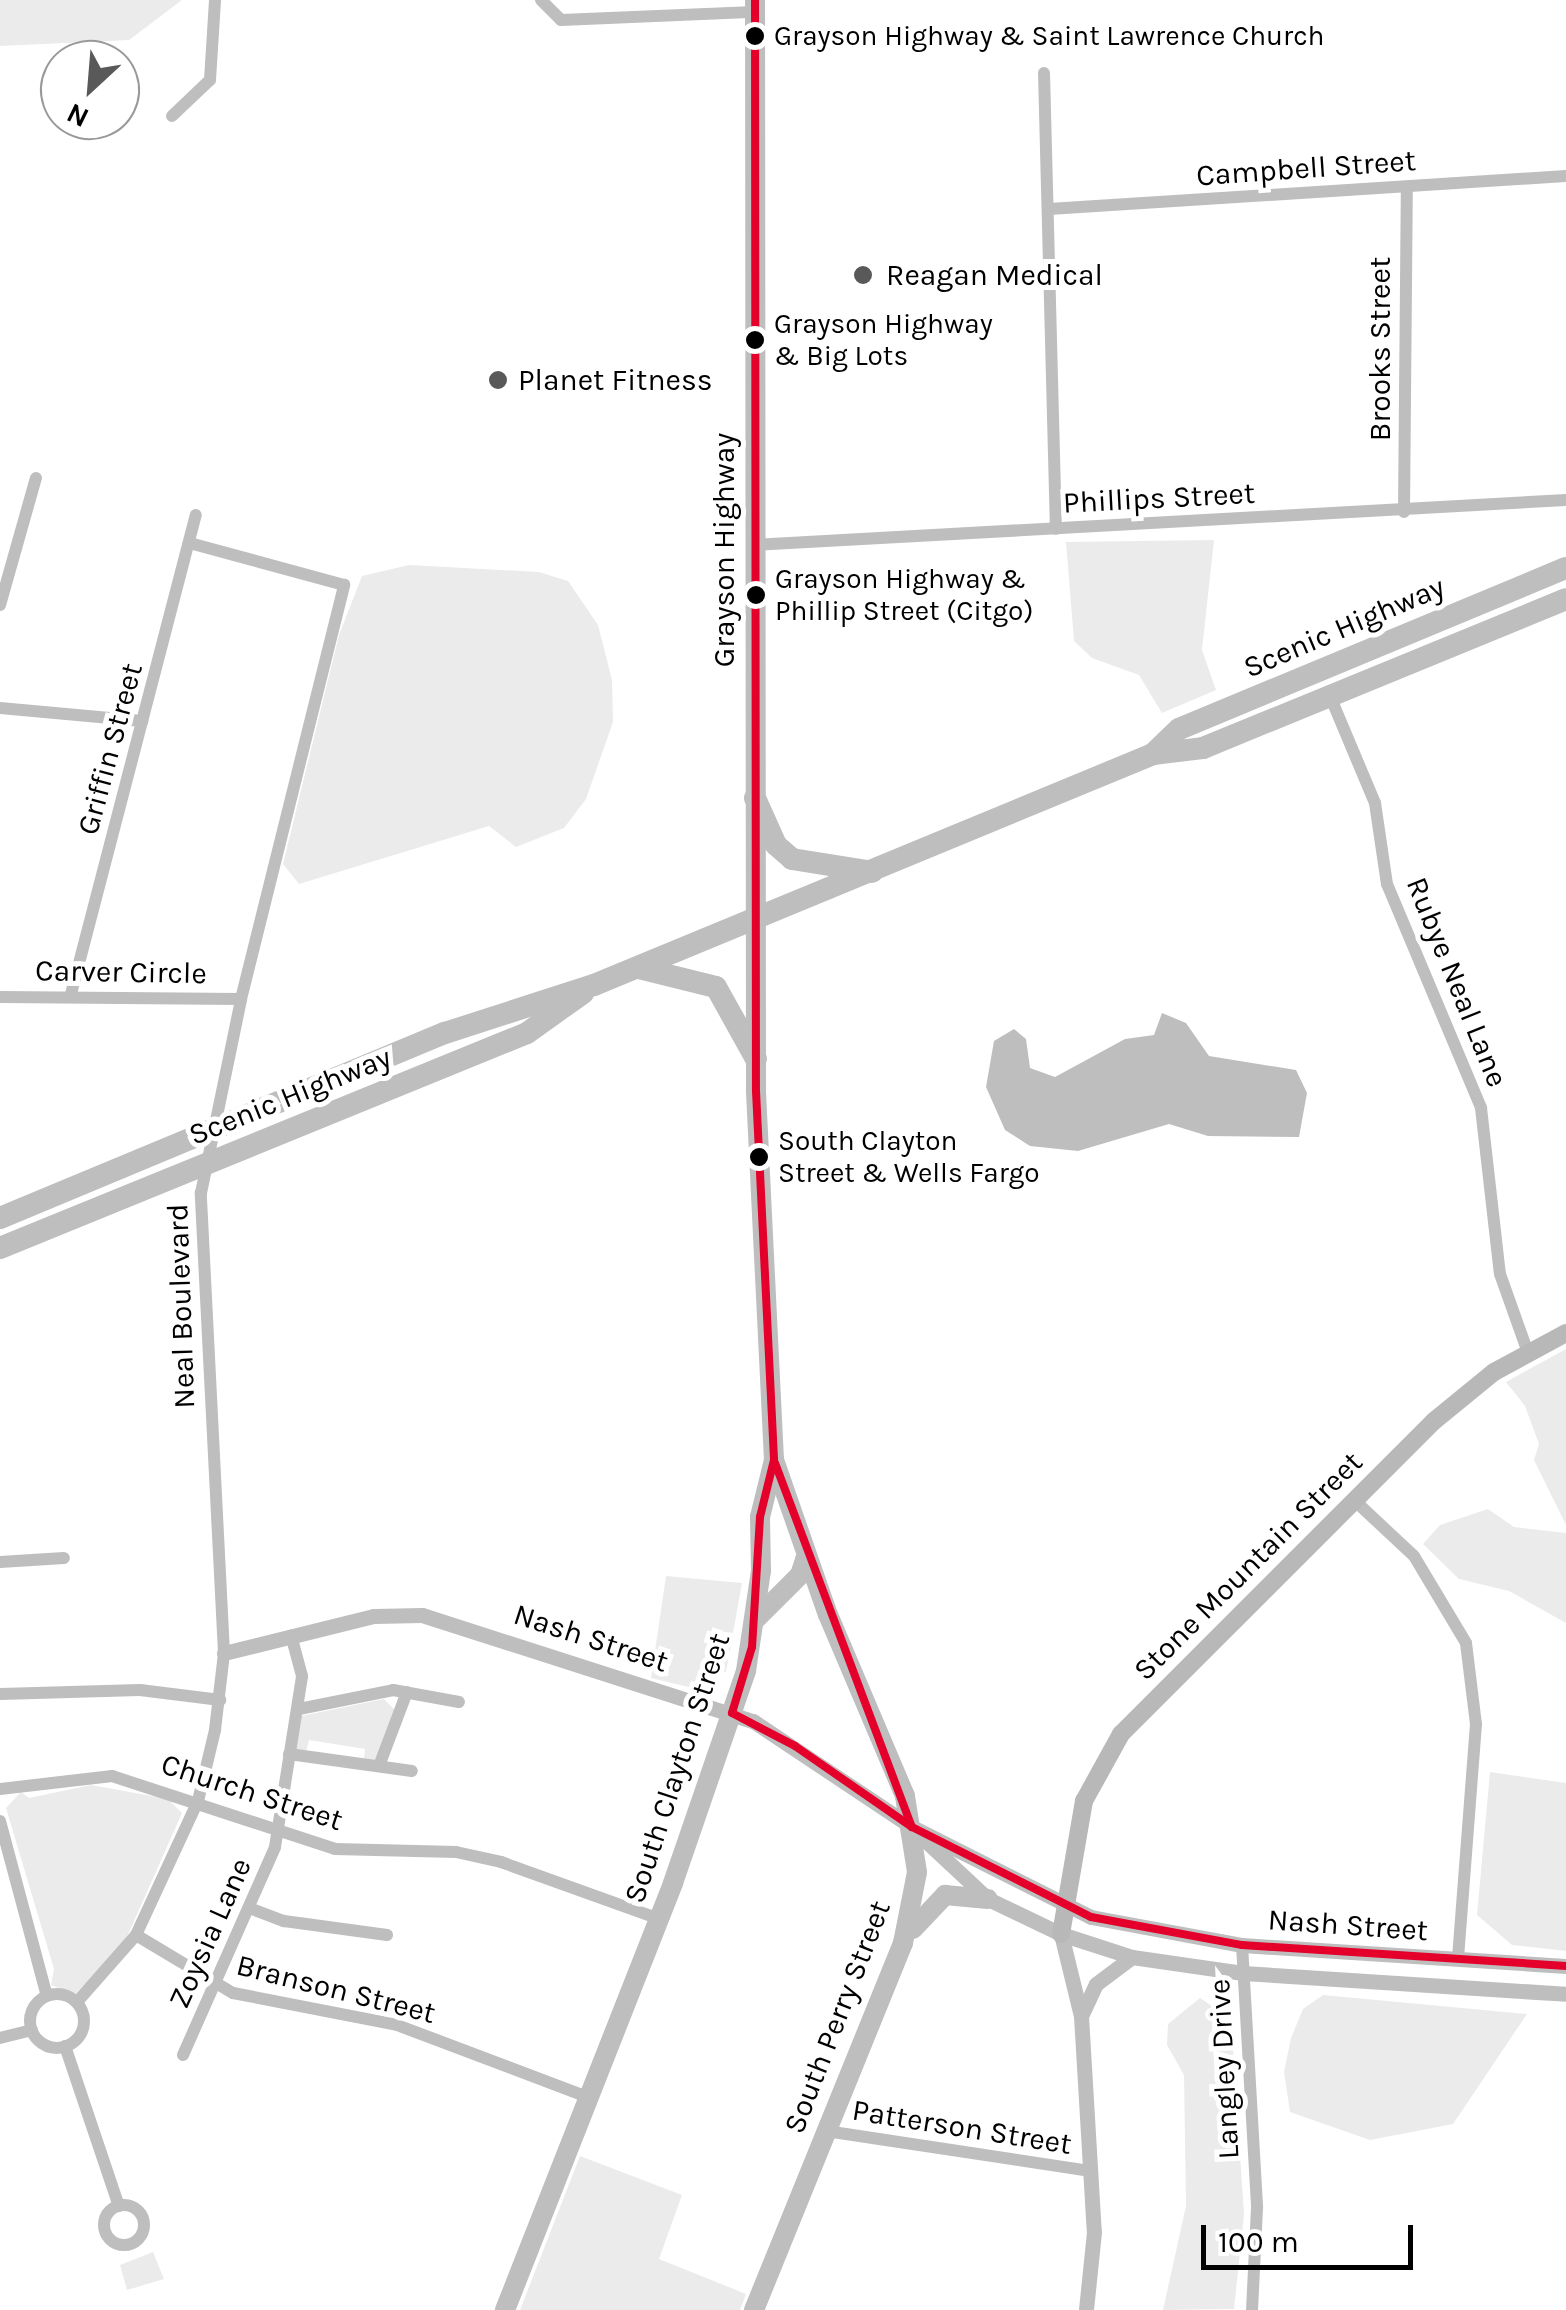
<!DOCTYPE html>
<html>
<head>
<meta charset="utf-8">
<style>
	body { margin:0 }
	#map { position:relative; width:1566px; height:2310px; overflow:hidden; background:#fff; font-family:Karla,sans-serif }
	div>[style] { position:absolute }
	.green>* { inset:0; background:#ebebeb }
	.water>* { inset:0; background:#bebebe }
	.minor>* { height:12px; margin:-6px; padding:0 6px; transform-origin:6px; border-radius:6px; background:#bebebe }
	.minor>.ring { margin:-6px; padding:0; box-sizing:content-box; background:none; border:12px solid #bebebe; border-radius:50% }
	.tertiary>* { height:15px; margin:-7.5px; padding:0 7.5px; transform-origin:7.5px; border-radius:7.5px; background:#bebebe }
	.secondary>* { height:18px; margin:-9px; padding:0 9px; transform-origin:9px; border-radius:9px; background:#b8b8b8 }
	.primary>* { height:20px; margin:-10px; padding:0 10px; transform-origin:10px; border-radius:10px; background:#bebebe }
	.trunk>* { height:22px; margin:-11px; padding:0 11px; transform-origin:11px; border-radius:11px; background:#bebebe }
	.bus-1>* { height:8px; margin:-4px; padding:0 4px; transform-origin:4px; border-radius:4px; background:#e4002b }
	.dots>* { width:28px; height:28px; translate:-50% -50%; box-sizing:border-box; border:5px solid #fff; border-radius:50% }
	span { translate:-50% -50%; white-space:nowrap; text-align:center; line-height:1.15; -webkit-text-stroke:10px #fff; paint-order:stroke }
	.bus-label { font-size:28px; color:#000 }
	.left { translate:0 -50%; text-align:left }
	.street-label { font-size:30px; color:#000 }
	.poi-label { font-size:30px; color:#000 }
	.north { position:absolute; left:40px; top:40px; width:100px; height:100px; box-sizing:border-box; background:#fff; border:2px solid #999; border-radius:50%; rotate:206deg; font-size:28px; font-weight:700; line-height:40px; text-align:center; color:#000 }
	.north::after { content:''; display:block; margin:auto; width:35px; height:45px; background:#595959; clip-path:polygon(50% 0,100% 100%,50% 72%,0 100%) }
	.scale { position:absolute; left:1201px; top:2225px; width:212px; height:45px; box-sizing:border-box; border:5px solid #000; border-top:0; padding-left:12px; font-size:30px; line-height:35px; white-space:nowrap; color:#000; -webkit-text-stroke:8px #fff; paint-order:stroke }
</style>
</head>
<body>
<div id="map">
	<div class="green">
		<div style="clip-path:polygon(0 0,182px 0,129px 40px,0 46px)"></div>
		<div style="clip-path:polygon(1214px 540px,1202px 650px,1216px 690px,1162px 713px,1139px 675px,1092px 658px,1074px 641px,1066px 542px)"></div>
		<div style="clip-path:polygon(409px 565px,539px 572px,568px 581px,598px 625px,612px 680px,613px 722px,586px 799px,564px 828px,516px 847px,489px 826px,299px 884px,283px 864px,339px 635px,362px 576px)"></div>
		<div style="clip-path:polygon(1566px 1349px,1566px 1525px,1534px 1460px,1539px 1444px,1525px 1406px,1506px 1382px)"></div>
		<div style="clip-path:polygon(1488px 1509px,1514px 1527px,1566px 1533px,1566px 1623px,1509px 1591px,1459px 1579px,1423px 1544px,1440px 1525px)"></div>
		<div style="clip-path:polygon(666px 1576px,742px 1583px,726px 1672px,708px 1675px,697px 1689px,651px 1678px)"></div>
		<div style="clip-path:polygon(384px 1699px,395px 1710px,375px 1760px,364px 1759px,365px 1749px,309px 1740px,306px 1752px,294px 1748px,301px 1716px)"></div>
		<div style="clip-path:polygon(1490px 1772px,1566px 1783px,1566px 1951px,1512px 1945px,1477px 1915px)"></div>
		<div style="clip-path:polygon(91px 1785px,168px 1799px,182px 1813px,123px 1946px,75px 1994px,51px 1985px,54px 1969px,6px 1808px,21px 1792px,29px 1798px)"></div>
		<div style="clip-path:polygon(1323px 1995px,1527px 2014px,1453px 2124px,1370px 2140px,1290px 2112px,1284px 2072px,1291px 2038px,1303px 2009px)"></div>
		<div style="clip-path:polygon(1200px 1998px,1231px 2019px,1244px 2214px,1234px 2309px,1163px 2310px,1186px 2206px,1184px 2075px,1167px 2045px,1168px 2024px)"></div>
		<div style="clip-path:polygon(580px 2156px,682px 2195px,659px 2259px,746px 2294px,740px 2310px,520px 2310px)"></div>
		<div style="clip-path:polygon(153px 2252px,164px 2279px,127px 2290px,120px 2265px)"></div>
	</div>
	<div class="water">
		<div style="clip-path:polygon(1162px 1013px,1186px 1023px,1209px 1056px,1296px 1070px,1307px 1093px,1299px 1137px,1208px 1136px,1169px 1124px,1078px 1151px,1030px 1146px,1005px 1130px,986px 1087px,994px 1041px,1014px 1029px,1026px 1039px,1030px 1068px,1055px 1077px,1125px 1039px,1154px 1035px)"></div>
	</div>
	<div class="minor">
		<div style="left:541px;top:0;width:28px;rotate:45deg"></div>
		<div style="left:561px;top:20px;width:194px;rotate:-2.4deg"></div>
		<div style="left:1044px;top:73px;width:456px;rotate:88.5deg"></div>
		<div style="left:172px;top:116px;width:52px;rotate:-43.5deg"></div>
		<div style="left:210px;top:80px;width:80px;rotate:-86.4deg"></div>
		<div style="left:1049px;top:209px;width:518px;rotate:-3.65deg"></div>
		<div style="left:1404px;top:512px;width:325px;rotate:-89.5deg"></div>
		<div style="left:754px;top:545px;width:813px;rotate:-3.17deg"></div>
		<div style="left:0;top:605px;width:132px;rotate:-74.2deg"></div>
		<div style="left:1330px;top:696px;width:116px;rotate:67.2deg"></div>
		<div style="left:1375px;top:803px;width:82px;rotate:81.6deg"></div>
		<div style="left:1387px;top:884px;width:243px;rotate:67.2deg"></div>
		<div style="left:1481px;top:1108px;width:167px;rotate:83.5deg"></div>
		<div style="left:1500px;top:1274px;width:81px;rotate:70.4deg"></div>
		<div style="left:0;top:708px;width:143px;rotate:5.2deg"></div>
		<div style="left:71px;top:994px;width:495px;rotate:-75.4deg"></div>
		<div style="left:0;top:997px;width:241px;rotate:0.5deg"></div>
		<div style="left:1353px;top:1499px;width:83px;rotate:43.1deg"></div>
		<div style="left:1414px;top:1556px;width:101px;rotate:59.1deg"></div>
		<div style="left:1466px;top:1643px;width:82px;rotate:83deg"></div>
		<div style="left:1476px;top:1724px;width:236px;rotate:94.4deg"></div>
		<div style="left:0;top:1562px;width:64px;rotate:-3.6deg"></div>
		<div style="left:0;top:1694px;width:140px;rotate:-1.6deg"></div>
		<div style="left:140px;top:1690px;width:81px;rotate:7.1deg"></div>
		<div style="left:299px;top:1709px;width:96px;rotate:-11.4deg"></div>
		<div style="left:393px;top:1690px;width:67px;rotate:10.3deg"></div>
		<div style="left:289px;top:1754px;width:124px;rotate:7.9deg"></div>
		<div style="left:379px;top:1766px;width:79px;rotate:-69.3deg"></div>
		<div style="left:0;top:1789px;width:113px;rotate:-6.6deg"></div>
		<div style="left:112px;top:1776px;width:235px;rotate:18.1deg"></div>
		<div style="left:335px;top:1849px;width:121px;rotate:1.4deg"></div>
		<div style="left:456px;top:1852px;width:46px;rotate:12.5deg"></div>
		<div style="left:501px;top:1862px;width:168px;rotate:19.8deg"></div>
		<div style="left:0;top:1821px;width:181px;rotate:75deg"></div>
		<div style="left:252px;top:1909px;width:34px;rotate:21deg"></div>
		<div style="left:284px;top:1921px;width:104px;rotate:7.7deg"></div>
		<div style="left:136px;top:1935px;width:113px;rotate:30.9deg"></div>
		<div style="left:233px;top:1993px;width:167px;rotate:11deg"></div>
		<div style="left:397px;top:2025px;width:204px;rotate:20.7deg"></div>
		<div style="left:1242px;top:1945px;width:263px;rotate:86.7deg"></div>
		<div style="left:1257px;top:2208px;width:102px;rotate:92.8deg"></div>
		<div class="ring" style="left:30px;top:1994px;width:42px;height:42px"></div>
		<div style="left:77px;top:2002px;width:89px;rotate:-48.6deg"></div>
		<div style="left:136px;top:1935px;width:148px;rotate:-65.2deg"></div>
		<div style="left:198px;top:1801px;width:73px;rotate:-76.5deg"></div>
		<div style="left:215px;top:1730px;width:78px;rotate:-83.3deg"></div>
		<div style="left:224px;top:1653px;width:461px;rotate:-92.9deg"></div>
		<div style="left:201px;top:1193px;width:198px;rotate:-78.3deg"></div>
		<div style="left:241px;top:999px;width:427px;rotate:-76deg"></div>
		<div style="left:344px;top:585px;width:161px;rotate:-164.8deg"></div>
		<div style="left:0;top:2038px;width:33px;rotate:-14deg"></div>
		<div style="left:65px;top:2046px;width:169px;rotate:71.4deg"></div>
		<div style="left:183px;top:2055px;width:227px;rotate:-66.1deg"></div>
		<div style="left:275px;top:1847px;width:173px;rotate:-81deg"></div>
		<div style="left:302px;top:1676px;width:42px;rotate:-105deg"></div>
		<div style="left:826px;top:2131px;width:268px;rotate:8.6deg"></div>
		<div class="ring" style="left:104px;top:2205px;width:28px;height:28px"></div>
	</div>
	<div class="tertiary">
		<div style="left:224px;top:1653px;width:154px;rotate:-13.9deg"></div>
		<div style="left:374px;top:1616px;width:48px;rotate:-1.2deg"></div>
		<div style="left:422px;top:1615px;width:348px;rotate:17.8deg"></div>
		<div style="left:753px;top:1721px;width:191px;rotate:33.7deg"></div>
		<div style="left:912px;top:1827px;width:200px;rotate:26.7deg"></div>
		<div style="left:1091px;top:1917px;width:154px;rotate:10.5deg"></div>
		<div style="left:1242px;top:1945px;width:325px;rotate:3.7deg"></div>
		<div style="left:914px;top:1830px;width:101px;rotate:43deg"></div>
		<div style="left:988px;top:1899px;width:81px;rotate:25.6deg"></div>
		<div style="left:1061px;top:1934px;width:75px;rotate:17.9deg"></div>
		<div style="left:1132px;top:1957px;width:112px;rotate:8.2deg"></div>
		<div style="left:1243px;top:1973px;width:324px;rotate:3.7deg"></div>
		<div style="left:1061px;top:1934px;width:84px;rotate:76.3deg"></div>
		<div style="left:1081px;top:2016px;width:216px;rotate:86.6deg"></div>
		<div style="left:1094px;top:2232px;width:78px;rotate:95.9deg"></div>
		<div style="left:1081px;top:2016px;width:35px;rotate:-65deg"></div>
		<div style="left:1096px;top:1984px;width:45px;rotate:-36.9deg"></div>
	</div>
	<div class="secondary">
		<div style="left:1061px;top:1934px;width:135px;rotate:-80.2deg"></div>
		<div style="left:1084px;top:1801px;width:77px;rotate:-61.1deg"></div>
		<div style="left:1121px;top:1734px;width:443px;rotate:-45deg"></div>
		<div style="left:1434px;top:1421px;width:77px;rotate:-39.2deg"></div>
		<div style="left:1494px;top:1372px;width:82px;rotate:-28.4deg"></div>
	</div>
	<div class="primary">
		<div style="left:756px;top:1619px;width:62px;rotate:-45deg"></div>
		<div style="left:800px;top:1575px;width:20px;rotate:-72deg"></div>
		<div style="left:913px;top:1929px;width:47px;rotate:-46.7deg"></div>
		<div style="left:945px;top:1895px;width:43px;rotate:5.3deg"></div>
		<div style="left:505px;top:2310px;width:459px;rotate:-68.5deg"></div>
		<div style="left:673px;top:1883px;width:224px;rotate:-71deg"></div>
		<div style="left:746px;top:1671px;width:101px;rotate:-81.5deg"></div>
		<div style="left:761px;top:1571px;width:54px;rotate:-91.1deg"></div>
		<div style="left:760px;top:1517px;width:59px;rotate:-76.2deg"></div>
		<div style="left:774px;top:1460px;width:369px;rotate:-92.8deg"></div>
		<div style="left:756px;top:1091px;width:1091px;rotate:-90.05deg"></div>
		<div style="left:754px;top:2310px;width:396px;rotate:-67.9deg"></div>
		<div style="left:903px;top:1943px;width:72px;rotate:-78.8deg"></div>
		<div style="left:917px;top:1872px;width:77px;rotate:-99deg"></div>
		<div style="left:905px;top:1796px;width:197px;rotate:-113deg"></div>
		<div style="left:828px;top:1615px;width:164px;rotate:-109.2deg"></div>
	</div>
	<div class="trunk">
		<div style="left:1153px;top:754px;width:36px;rotate:-44deg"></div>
		<div style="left:1179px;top:729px;width:419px;rotate:-22.6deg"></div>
		<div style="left:755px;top:798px;width:51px;rotate:65.9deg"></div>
		<div style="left:776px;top:845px;width:21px;rotate:41deg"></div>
		<div style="left:792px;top:859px;width:81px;rotate:9.2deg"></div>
		<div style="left:639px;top:968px;width:79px;rotate:13.9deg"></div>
		<div style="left:716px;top:987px;width:82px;rotate:60.9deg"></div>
		<div style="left:0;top:1218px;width:482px;rotate:-22.6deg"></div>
		<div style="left:445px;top:1033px;width:157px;rotate:-17.9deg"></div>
		<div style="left:594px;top:985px;width:605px;rotate:-22.45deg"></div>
		<div style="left:1153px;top:754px;width:50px;rotate:-6.8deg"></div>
		<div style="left:1203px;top:748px;width:392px;rotate:-22.3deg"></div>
		<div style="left:0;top:1248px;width:569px;rotate:-22.19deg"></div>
		<div style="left:527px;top:1033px;width:69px;rotate:-35.5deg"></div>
	</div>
	<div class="bus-1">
		<div style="left:755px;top:0;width:1091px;rotate:89.95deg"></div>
		<div style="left:756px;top:1091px;width:369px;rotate:87.2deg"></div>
		<div style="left:774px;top:1460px;width:59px;rotate:103.8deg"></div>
		<div style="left:760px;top:1517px;width:130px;rotate:93.5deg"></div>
		<div style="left:752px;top:1647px;width:69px;rotate:106.9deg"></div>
		<div style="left:732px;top:1713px;width:71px;rotate:27.6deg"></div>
		<div style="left:795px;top:1746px;width:142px;rotate:34.7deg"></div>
		<div style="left:912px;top:1827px;width:200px;rotate:26.7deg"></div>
		<div style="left:1091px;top:1917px;width:154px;rotate:10.5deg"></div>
		<div style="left:1242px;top:1945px;width:325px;rotate:3.7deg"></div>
		<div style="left:775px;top:1463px;width:389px;rotate:69.4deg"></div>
	</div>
	<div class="dots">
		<div style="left:755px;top:36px;background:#000"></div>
		<div style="left:863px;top:275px;background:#595959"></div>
		<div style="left:755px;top:340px;background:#000"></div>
		<div style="left:498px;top:380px;background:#595959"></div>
		<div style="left:756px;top:595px;background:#000"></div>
		<div style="left:759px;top:1157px;background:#000"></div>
	</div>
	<div class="bus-label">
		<span class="left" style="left:774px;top:36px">Grayson Highway &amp; Saint Lawrence Church</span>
		<span class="left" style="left:774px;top:340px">Grayson Highway<br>&amp; Big Lots</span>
		<span class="left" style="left:775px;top:595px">Grayson Highway &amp;<br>Phillip Street (Citgo)</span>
		<span class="left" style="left:778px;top:1157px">South Clayton<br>Street &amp; Wells Fargo</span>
	</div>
	<div class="street-label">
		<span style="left:1306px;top:168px;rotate:-4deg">Campbell Street</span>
		<span style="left:1380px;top:349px;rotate:-90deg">Brooks Street</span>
		<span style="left:1159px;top:498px;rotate:-3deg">Phillips Street</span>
		<span style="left:724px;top:550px;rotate:-90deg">Grayson Highway</span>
		<span style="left:1344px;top:627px;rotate:-23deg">Scenic Highway</span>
		<span style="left:110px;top:749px;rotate:-75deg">Griffin Street</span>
		<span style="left:121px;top:972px;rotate:1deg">Carver Circle</span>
		<span style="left:1457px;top:982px;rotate:68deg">Rubye Neal Lane</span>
		<span style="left:290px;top:1096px;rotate:-22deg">Scenic Highway</span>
		<span style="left:181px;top:1306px;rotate:-92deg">Neal Boulevard</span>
		<span style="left:1248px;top:1566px;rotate:-45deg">Stone Mountain Street</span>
		<span style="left:591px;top:1638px;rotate:18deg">Nash Street</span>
		<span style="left:677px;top:1768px;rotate:-72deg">South Clayton Street</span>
		<span style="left:252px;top:1792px;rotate:18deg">Church Street</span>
		<span style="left:1348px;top:1925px;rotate:4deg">Nash Street</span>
		<span style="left:210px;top:1933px;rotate:-66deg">Zoysia Lane</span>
		<span style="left:336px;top:1989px;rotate:14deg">Branson Street</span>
		<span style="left:837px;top:2017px;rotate:-69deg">South Perry Street</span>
		<span style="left:1224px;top:2069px;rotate:-93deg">Langley Drive</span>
		<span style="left:962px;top:2127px;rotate:9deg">Patterson Street</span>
	</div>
	<div class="poi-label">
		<span class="left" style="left:886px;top:275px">Reagan Medical</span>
		<span class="left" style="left:518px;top:380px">Planet Fitness</span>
	</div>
	<div class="north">N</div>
	<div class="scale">100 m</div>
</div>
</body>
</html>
